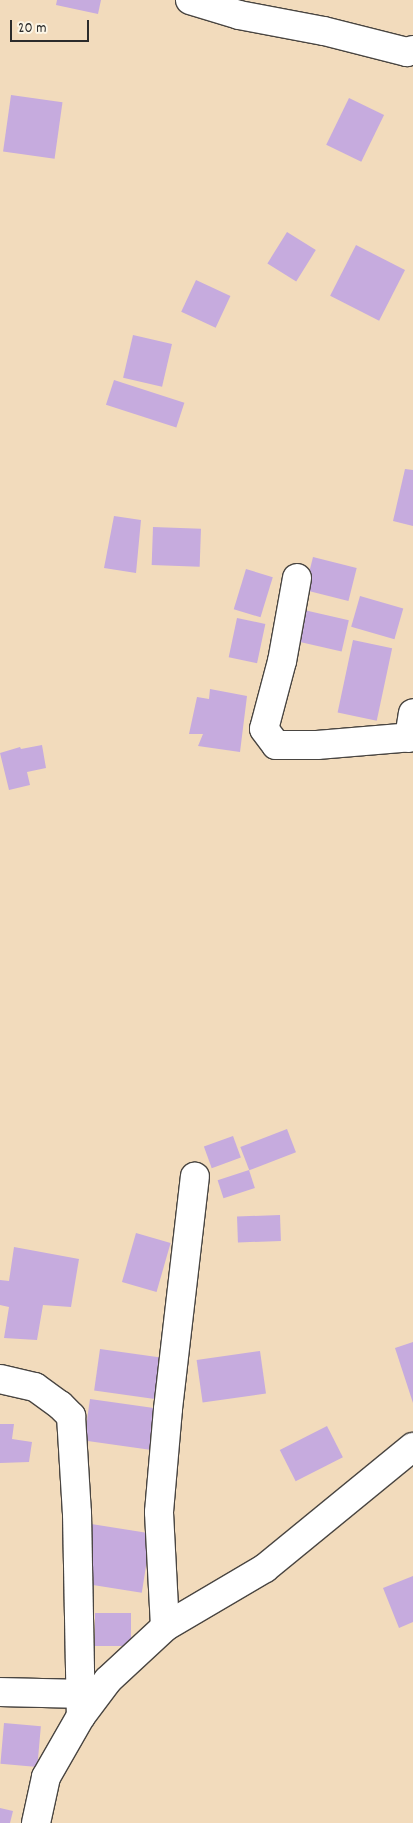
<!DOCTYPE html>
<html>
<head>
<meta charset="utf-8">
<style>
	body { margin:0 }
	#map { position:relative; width:413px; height:1823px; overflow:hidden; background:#f2dbbc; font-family:Dekko,sans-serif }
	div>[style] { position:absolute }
	.building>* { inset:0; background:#c6abde; transform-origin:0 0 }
	.roads { filter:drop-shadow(1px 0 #494541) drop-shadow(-1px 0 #494541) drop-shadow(0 1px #494541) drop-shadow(0 -1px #494541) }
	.minor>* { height:28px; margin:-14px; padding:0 14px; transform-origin:14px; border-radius:14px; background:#fff }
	span { translate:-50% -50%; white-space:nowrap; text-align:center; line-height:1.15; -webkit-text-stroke:4.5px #fcf5e5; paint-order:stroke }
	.scale { position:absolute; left:10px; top:20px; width:79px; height:22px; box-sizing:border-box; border:2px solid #2b2b2b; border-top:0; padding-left:6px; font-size:15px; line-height:18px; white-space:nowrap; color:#2b2b2b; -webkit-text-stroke:4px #fcf5e5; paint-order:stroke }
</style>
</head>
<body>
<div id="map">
	<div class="building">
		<div style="clip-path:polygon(57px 0,101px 0,98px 14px,56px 5px)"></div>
		<div style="left:11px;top:95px;width:52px;height:57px;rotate:8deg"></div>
		<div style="left:349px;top:98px;width:39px;height:52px;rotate:26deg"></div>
		<div style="left:287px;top:232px;width:34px;height:37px;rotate:32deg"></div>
		<div style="left:356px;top:245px;width:55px;height:57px;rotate:27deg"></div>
		<div style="left:196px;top:280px;width:38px;height:35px;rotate:25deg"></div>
		<div style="left:133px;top:335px;width:40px;height:44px;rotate:13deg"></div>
		<div style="left:114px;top:380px;width:74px;height:26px;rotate:18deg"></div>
		<div style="clip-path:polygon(405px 469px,413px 470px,413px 526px,393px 521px)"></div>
		<div style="clip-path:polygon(114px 516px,141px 520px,136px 573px,104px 568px)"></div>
		<div style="left:153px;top:527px;width:48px;height:38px;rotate:2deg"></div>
		<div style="left:313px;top:557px;width:45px;height:34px;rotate:14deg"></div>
		<div style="left:246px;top:569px;width:28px;height:42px;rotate:17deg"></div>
		<div style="left:360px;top:596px;width:45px;height:32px;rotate:16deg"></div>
		<div style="left:304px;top:610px;width:46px;height:32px;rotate:13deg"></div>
		<div style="left:237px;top:618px;width:29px;height:40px;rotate:12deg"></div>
		<div style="left:353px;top:640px;width:40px;height:74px;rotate:12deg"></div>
		<div style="clip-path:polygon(210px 689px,247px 696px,240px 752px,198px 746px,203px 734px,189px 734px,197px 697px,209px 699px)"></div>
		<div style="clip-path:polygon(42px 745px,46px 768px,27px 772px,30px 785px,9px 790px,0 753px,20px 747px,21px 749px)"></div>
		<div style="left:287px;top:1129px;width:25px;height:50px;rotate:69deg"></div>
		<div style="left:233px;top:1136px;width:23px;height:31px;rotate:70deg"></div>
		<div style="left:249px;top:1170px;width:19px;height:33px;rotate:72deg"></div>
		<div style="left:280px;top:1215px;width:26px;height:43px;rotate:88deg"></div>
		<div style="left:136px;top:1233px;width:36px;height:51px;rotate:16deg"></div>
		<div style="clip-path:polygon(14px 1247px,79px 1259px,71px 1307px,43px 1305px,37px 1340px,4px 1338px,9px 1307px,0 1305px,0 1280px,9px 1281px)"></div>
		<div style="clip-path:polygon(413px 1342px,413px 1403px,395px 1348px)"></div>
		<div style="left:100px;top:1349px;width:63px;height:42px;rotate:8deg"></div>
		<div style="left:260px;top:1351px;width:43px;height:64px;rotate:82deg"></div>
		<div style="left:90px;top:1399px;width:68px;height:42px;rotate:8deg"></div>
		<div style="clip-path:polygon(0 1424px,14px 1424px,12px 1439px,32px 1442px,29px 1462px,0 1463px)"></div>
		<div style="left:327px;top:1426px;width:35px;height:53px;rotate:63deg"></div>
		<div style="left:85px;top:1523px;width:67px;height:60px;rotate:9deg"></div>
		<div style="clip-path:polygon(413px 1576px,413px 1622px,399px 1628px,383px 1588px)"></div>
		<div style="left:95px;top:1613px;width:36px;height:33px"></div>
		<div style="left:4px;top:1723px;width:37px;height:41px;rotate:5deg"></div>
		<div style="clip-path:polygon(0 1808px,13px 1811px,10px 1823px,0 1823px)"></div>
	</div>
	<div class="roads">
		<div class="minor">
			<div style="left:190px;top:0;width:51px;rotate:17deg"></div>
			<div style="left:239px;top:15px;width:86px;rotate:10.7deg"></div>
			<div style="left:324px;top:31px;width:86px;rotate:14.2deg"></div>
			<div style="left:407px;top:52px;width:6px;rotate:-18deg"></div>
			<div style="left:297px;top:578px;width:84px;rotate:100.2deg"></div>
			<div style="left:282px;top:661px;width:70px;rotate:104.8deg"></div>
			<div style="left:264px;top:729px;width:20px;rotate:53deg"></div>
			<div style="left:276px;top:745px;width:41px"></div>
			<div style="left:317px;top:745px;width:96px;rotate:-4.8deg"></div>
			<div style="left:409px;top:738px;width:25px;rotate:-81deg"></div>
			<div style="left:0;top:1379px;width:36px;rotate:13deg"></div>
			<div style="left:35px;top:1387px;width:31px;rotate:36deg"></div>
			<div style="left:60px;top:1405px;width:16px;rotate:45deg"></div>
			<div style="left:71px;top:1416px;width:97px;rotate:86.5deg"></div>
			<div style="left:77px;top:1513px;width:203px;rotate:88.9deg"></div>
			<div style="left:165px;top:1627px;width:115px;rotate:-93deg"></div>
			<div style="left:159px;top:1512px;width:103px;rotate:-85deg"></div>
			<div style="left:168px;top:1409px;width:234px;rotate:-83.4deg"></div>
			<div style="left:0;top:1692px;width:82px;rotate:1.4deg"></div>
			<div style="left:36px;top:1823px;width:47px;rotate:-77.7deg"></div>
			<div style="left:46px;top:1777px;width:70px;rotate:-60.2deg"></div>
			<div style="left:81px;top:1716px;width:45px;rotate:-53.1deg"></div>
			<div style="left:108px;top:1680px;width:78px;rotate:-42.9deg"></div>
			<div style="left:165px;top:1627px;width:116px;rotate:-30.5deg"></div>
			<div style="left:265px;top:1568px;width:191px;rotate:-39.3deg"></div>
		</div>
	</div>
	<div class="scale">20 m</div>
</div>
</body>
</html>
